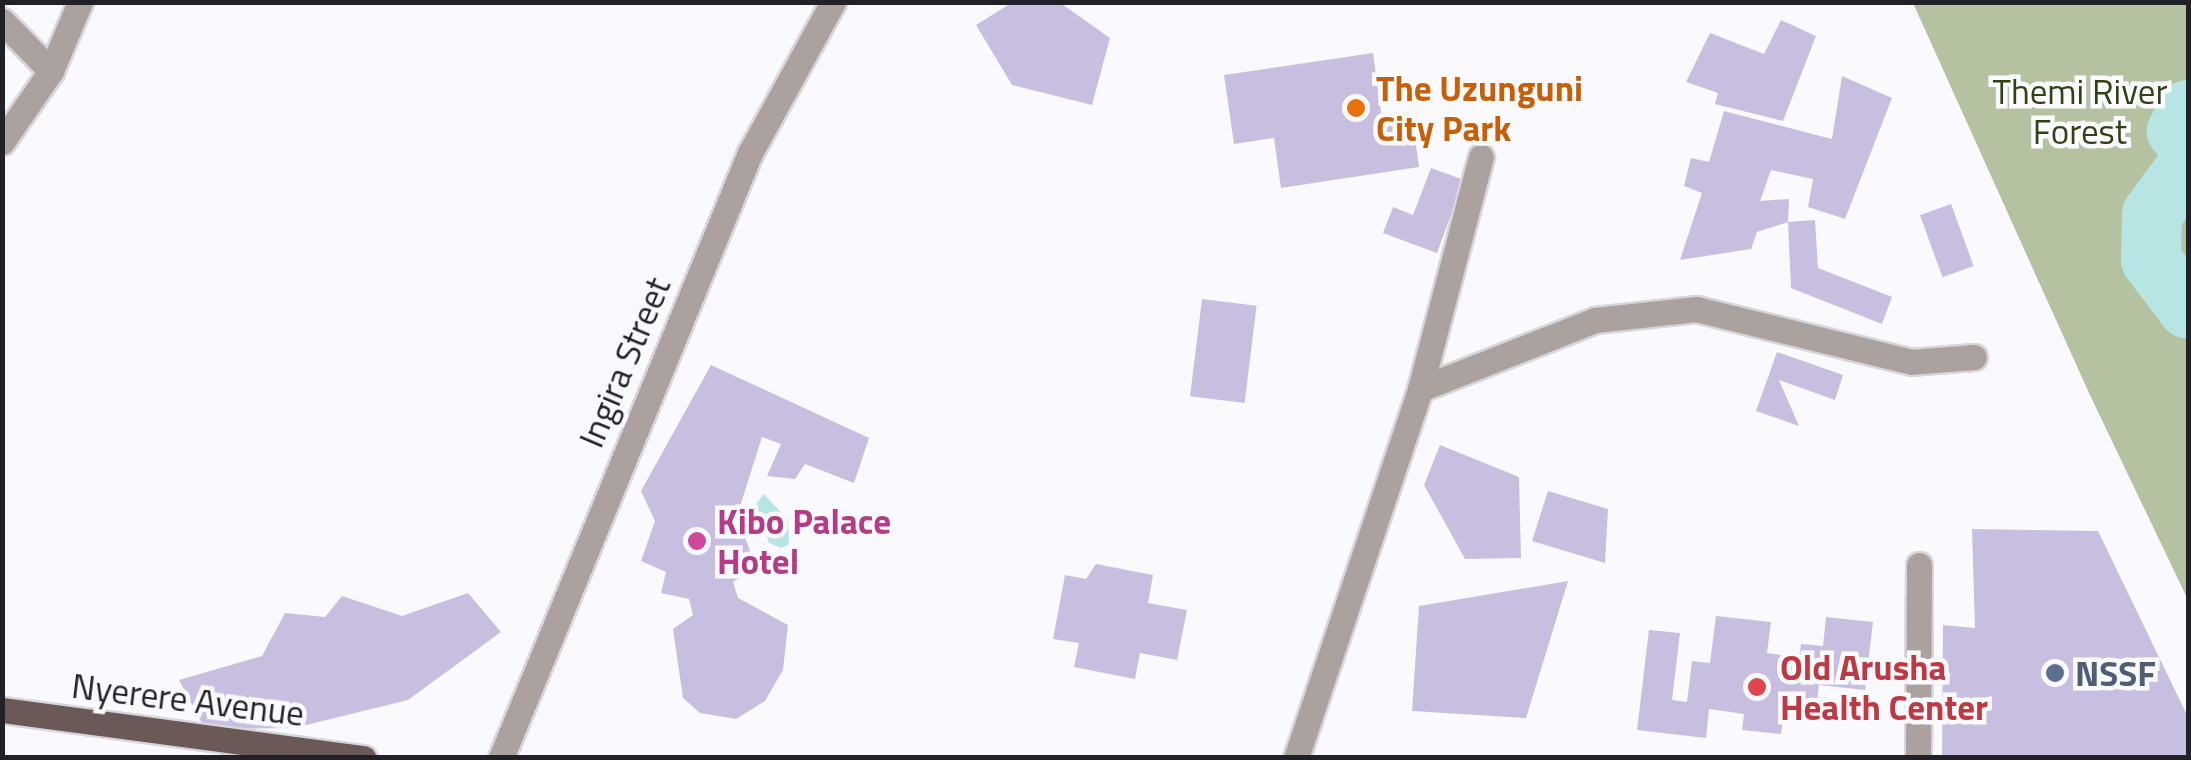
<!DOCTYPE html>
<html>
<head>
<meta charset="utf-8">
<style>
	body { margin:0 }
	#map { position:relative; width:2191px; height:760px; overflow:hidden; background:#faf9fd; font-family:"Titillium Web",sans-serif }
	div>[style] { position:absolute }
	.forest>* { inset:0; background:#b4c2a2 }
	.water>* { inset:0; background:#b7e5e4 }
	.river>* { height:60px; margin:-30px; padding:0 30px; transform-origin:30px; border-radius:30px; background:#b7e5e4 }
	.building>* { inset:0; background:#c8bfe0; transform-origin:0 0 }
	.roads { filter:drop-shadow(2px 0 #d7d6db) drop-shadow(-2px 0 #d7d6db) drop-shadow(0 2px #d7d6db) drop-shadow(0 -2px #d7d6db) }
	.minor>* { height:25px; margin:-12.5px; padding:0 12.5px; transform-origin:12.5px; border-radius:12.5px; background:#aba19f }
	.major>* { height:25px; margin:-12.5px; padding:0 12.5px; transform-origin:12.5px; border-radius:12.5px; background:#6a5956 }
	.dots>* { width:28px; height:28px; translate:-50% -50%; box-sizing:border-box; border:5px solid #faf9fd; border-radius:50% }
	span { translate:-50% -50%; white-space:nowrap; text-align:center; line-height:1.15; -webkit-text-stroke:9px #faf9fd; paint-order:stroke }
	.food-label { font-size:35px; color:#c56008; font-weight:700 }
	.left { translate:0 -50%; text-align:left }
	.park-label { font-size:35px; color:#304210 }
	.street-label { font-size:35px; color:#222127 }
	.hotel-label { font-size:35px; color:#b23c85; font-weight:700 }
	.health-label { font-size:35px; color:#be3a42; font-weight:700 }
	.service-label { font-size:35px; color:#4e5e75; font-weight:700 }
	.frame { position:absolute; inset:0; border:5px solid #222127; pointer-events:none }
</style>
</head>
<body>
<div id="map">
	<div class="forest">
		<div style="clip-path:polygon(1913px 3px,2188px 3px,2188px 600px,2089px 393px)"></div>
	</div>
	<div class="water">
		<div style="clip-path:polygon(764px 494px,788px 520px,789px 545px,781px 548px,769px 543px,756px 504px)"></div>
	</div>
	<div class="river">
		<div style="left:2188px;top:110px;width:24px;rotate:118deg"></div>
		<div style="left:2177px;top:131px;width:11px;rotate:-5deg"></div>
		<div style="left:2188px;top:165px;width:61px;rotate:126.3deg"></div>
		<div style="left:2152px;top:214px;width:46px;rotate:91.2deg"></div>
		<div style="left:2151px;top:260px;width:61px;rotate:52.9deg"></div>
	</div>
	<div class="building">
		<div style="clip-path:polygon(1013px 2px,1059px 2px,1110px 38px,1092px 105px,1012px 85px,976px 25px)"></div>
		<div style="clip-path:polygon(1781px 20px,1816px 36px,1783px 121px,1715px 104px,1718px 93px,1686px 82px,1710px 33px,1764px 54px)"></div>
		<div style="clip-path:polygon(1373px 53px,1383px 127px,1413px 123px,1419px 167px,1281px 188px,1274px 138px,1234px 144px,1224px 75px)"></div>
		<div style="clip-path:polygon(1842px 76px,1892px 98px,1845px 219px,1808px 207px,1813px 179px,1771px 170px,1760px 201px,1789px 199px,1788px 222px,1757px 232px,1751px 249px,1680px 260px,1702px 193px,1684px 186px,1691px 158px,1709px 162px,1724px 111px,1832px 139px)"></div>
		<div style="clip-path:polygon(1431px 168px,1464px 180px,1437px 253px,1383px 233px,1393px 207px,1413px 215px)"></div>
		<div style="left:1951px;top:204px;width:66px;height:33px;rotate:70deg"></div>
		<div style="clip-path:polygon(1815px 220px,1818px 268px,1892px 297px,1882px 324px,1791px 288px,1788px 222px)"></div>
		<div style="left:1202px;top:299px;width:55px;height:98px;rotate:7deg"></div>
		<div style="clip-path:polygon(1777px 352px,1843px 375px,1835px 400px,1779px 380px,1799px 426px,1756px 411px)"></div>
		<div style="clip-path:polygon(711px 365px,869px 438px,854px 483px,805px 464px,795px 479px,767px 476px,781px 444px,762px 437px,737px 516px,756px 567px,733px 582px,738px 598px,788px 625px,783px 670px,765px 701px,736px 719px,700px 713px,683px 698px,673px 629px,693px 615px,689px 599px,661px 593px,666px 572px,641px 561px,655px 521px,641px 491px)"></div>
		<div style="clip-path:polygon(1440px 445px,1519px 477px,1521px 558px,1465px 559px,1424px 485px)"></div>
		<div style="clip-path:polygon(1548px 491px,1608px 509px,1605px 563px,1532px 541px)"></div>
		<div style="clip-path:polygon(1972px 529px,2098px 531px,2188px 717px,2188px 758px,1942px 758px,1943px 625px,1975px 628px)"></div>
		<div style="clip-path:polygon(1096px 564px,1153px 575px,1148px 603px,1187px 610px,1177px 660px,1140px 653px,1135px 679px,1074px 667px,1079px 643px,1053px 639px,1065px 575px,1086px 579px)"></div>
		<div style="clip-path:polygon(1568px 581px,1526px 718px,1412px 711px,1419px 606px)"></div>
		<div style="clip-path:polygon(468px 593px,501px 632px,408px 700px,294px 728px,205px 729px,179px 680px,262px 656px,285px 613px,325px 617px,342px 596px,402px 616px)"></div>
		<div style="clip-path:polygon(1716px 616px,1771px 622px,1767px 653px,1799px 657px,1801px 644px,1823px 646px,1826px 617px,1873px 622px,1865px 690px,1819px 685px,1815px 719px,1784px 716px,1781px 734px,1742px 730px,1744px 714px,1709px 709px,1706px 738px,1637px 730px,1649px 630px,1680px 633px,1672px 700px,1687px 702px,1692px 661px,1710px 663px)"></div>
	</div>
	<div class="roads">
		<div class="minor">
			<div style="left:2px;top:21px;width:70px;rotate:45.6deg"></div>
			<div style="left:2px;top:142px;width:86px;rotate:-55.4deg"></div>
			<div style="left:51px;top:71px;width:75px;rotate:-67.2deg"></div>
			<div style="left:1420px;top:389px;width:188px;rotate:-21.5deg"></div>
			<div style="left:1595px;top:320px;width:102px;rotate:-6.2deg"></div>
			<div style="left:1696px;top:309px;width:221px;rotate:13.8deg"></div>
			<div style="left:1911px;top:362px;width:63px;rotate:-4.5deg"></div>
			<div style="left:501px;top:758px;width:654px;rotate:-67.63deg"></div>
			<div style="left:750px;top:153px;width:172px;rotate:-61.2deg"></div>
			<div style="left:1296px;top:758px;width:389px;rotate:-71.4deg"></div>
			<div style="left:1420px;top:389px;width:240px;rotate:-75.3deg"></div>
			<div style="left:1918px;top:758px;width:193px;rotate:-89.7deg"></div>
		</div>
		<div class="major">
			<div style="left:2px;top:710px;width:365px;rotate:7.6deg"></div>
		</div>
	</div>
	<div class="dots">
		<div style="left:1356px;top:108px;background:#e8710a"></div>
		<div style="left:697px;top:541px;background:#d1479c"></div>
		<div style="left:2055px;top:673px;background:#5c6f8a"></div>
		<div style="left:1757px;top:687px;background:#e0444e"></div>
	</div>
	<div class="food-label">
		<span class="left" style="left:1376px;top:108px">The Uzunguni<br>City Park</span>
	</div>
	<div class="park-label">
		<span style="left:2080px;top:111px">Themi River<br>Forest</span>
	</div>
	<div class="street-label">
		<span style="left:624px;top:362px;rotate:-67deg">Ingira Street</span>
		<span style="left:188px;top:699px;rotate:7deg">Nyerere Avenue</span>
	</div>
	<div class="hotel-label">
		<span class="left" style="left:717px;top:541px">Kibo Palace<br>Hotel</span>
	</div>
	<div class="health-label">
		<span class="left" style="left:1780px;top:687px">Old Arusha<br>Health Center</span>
	</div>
	<div class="service-label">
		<span class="left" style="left:2075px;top:673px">NSSF</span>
	</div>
	<div class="frame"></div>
</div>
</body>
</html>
